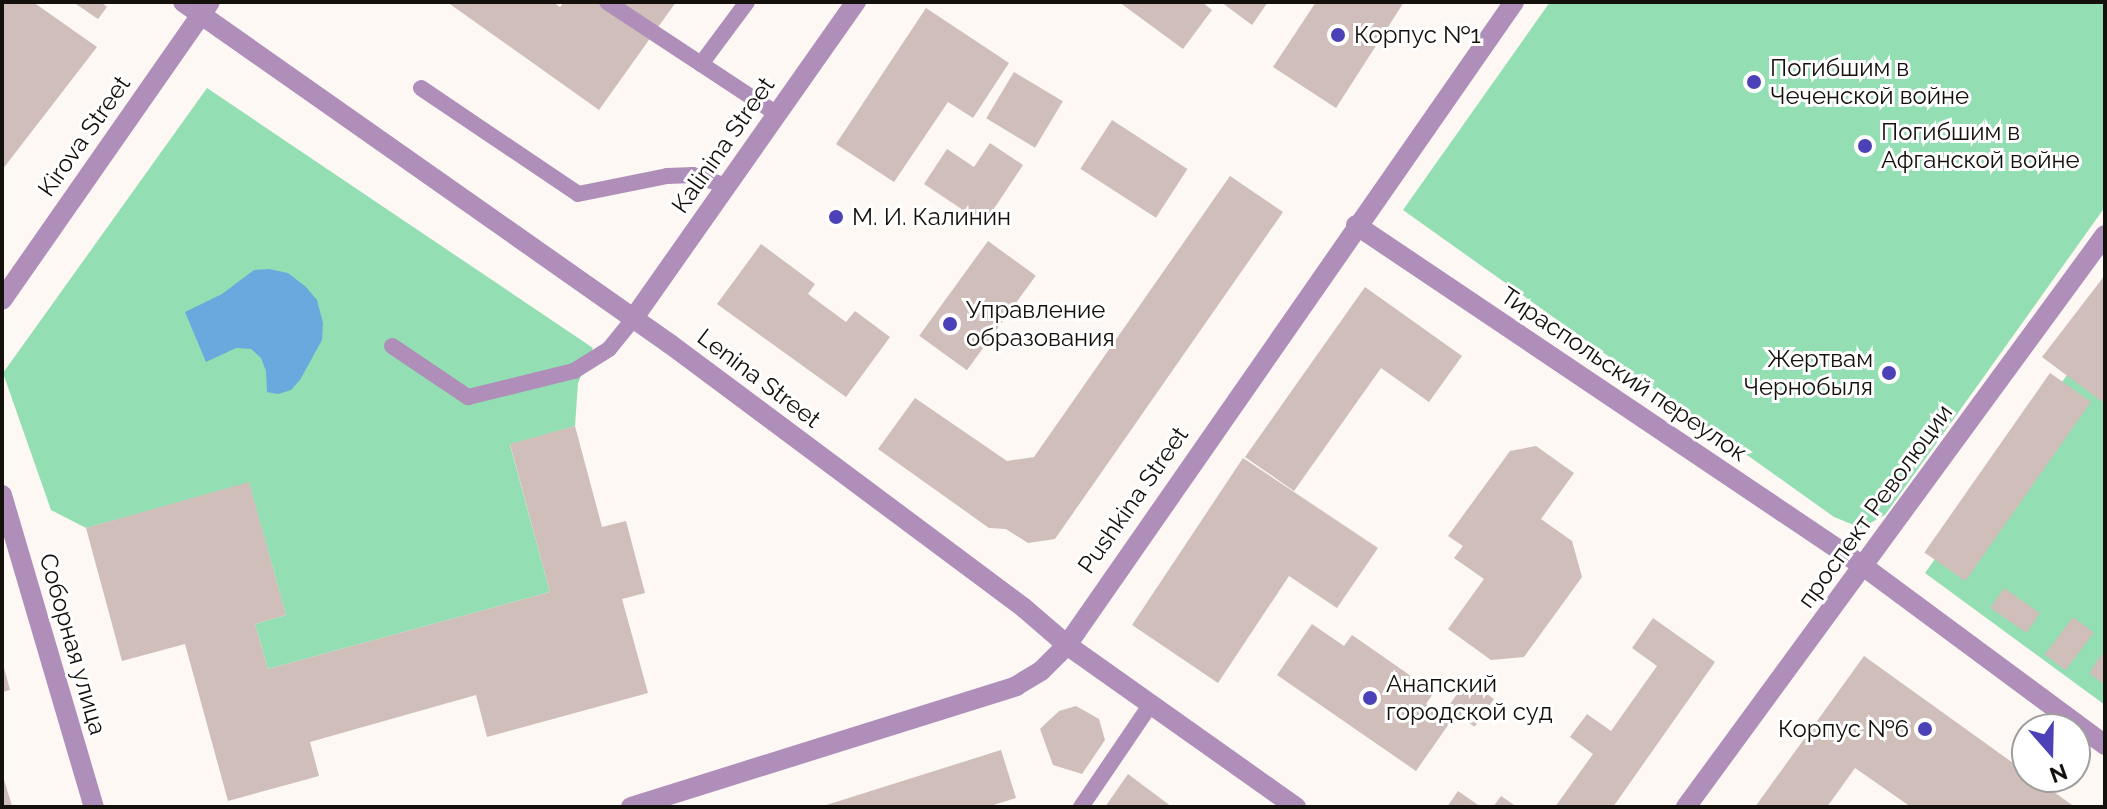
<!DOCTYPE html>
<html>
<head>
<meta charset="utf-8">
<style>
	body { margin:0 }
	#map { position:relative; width:2107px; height:809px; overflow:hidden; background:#fdf8f3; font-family:Raleway,sans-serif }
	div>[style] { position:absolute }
	.green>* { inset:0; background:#94deb3 }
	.water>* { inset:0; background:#6aa9dd }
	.building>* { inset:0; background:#cfbeb9; transform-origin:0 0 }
	.lane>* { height:16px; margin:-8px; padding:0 8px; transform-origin:8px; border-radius:8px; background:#af8eb9 }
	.street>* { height:20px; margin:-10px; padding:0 10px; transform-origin:10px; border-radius:10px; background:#af8eb9 }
	.dots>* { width:22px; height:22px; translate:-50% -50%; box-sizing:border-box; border:4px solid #fff; border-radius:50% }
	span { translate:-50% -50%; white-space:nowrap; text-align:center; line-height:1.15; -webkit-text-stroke:6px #fff; paint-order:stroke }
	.poi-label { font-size:24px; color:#14100c }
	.left { translate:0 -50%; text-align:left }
	.right { translate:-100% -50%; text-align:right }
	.street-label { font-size:24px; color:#14100c }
	.frame { position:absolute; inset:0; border:4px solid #14100c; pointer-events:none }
	.north { position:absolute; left:2011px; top:713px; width:80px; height:80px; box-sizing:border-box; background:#fff; border:2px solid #a19f9e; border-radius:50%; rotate:160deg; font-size:22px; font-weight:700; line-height:32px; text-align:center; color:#14100c }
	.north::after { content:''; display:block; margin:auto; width:28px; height:36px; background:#4d41b8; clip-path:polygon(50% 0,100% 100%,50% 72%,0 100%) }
</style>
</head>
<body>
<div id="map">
	<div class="green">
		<div style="clip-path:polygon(1550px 2px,2105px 2px,2105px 207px,1885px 515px,1861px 528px,1834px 517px,1403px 210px)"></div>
		<div style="clip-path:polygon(207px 88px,593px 348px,578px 383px,575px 426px,510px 445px,550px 592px,268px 669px,255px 624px,286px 615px,249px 483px,86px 528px,51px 510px,3px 373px)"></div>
		<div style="clip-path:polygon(2105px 322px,2105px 705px,1925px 573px)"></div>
	</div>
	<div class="water">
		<div style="clip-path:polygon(269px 269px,288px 273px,306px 287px,317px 300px,323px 323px,322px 340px,300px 380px,291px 390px,278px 394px,267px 392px,266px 371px,261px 358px,251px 349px,236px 348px,206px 362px,185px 312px,222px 294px,254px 270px)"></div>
	</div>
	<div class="building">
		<div style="clip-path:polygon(2px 2px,33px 2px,97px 47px,2px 170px)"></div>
		<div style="clip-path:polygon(73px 2px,101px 2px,107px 7px,98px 19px)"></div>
		<div style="clip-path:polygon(447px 2px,553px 2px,560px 7px,564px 2px,676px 2px,599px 110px)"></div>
		<div style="clip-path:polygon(1119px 2px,1202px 2px,1212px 10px,1183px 49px)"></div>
		<div style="clip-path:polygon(1221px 2px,1268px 2px,1252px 25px)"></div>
		<div style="clip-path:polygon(1316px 2px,1404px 2px,1336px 108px,1273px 67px)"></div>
		<div style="clip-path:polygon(926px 8px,1009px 63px,973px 118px,948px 102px,894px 182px,836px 144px)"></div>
		<div style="left:1014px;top:72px;width:57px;height:54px;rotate:31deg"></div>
		<div style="left:1112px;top:120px;width:90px;height:58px;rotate:33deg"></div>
		<div style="clip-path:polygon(990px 143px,1023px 165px,984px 224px,924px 184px,947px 149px,974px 167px)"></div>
		<div style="clip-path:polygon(1230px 176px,1283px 212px,1055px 539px,1028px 543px,1006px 529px,989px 528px,878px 449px,915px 398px,1007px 461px,1034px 457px)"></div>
		<div style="left:988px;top:241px;width:59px;height:117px;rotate:36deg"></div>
		<div style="clip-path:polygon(761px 244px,815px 284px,808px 294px,846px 322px,855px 311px,890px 337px,846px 397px,717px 304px)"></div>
		<div style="clip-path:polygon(2105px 275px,2105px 404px,2042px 357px)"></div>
		<div style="clip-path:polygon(1365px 287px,1462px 356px,1429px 402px,1381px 368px,1294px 491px,1245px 457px)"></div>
		<div style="left:2050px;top:373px;width:50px;height:219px;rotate:35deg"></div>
		<div style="clip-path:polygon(575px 426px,602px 527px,626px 521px,645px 593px,622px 599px,648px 693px,487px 737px,476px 695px,310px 742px,319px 776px,228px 801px,185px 644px,122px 661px,86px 528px,249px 482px,286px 615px,255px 624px,268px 669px,550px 592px,510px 444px)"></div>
		<div style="clip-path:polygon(1536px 446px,1574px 473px,1541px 519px,1572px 541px,1582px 577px,1524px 657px,1491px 660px,1448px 629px,1484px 579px,1454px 558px,1463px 546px,1448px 536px,1510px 451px)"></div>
		<div style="clip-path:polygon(1243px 458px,1378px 548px,1337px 608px,1289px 576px,1218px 683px,1132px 625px)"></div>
		<div style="left:2004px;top:588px;width:44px;height:24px;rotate:35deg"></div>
		<div style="left:2073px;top:617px;width:26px;height:47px;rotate:37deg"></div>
		<div style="clip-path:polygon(1653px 618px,1715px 662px,1613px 807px,1555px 807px,1593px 754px,1570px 737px,1587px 714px,1611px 731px,1657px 666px,1632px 648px)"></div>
		<div style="clip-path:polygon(1312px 624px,1344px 646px,1352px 635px,1434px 692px,1426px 704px,1451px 721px,1416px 771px,1277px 675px)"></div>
		<div style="clip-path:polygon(2105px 650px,2105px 685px,2089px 673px)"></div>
		<div style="clip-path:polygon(1864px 656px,2027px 773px,2027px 777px,2033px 777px,2075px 807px,1911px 807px,1855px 768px,1827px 807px,1755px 807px)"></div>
		<div style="clip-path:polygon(3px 664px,10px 690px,2px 692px,2px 665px)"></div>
		<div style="left:1467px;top:680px;width:33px;height:34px;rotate:35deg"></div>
		<div style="clip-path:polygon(1076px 706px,1099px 719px,1105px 740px,1082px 774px,1053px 765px,1040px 729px,1059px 711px)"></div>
		<div style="clip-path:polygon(1001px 750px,1016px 798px,987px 807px,820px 807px)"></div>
		<div style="clip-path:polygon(2px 773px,12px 806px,8px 807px,2px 807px)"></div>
		<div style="clip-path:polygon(1128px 774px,1172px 807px,1105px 807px)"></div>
		<div style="clip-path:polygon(1458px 791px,1481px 807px,1447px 807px)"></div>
		<div style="clip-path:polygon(1501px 796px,1517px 807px,1493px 807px)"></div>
	</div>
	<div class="lane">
		<div style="left:607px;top:2px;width:204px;rotate:33.4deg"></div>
		<div style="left:701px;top:64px;width:77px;rotate:-53.4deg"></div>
		<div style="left:421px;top:88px;width:189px;rotate:34deg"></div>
		<div style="left:578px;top:194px;width:91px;rotate:-11.4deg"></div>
		<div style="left:667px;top:176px;width:26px;rotate:-2deg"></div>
		<div style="left:693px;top:175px;width:35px;rotate:18deg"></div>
		<div style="left:392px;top:346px;width:92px;rotate:33.9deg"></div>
		<div style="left:468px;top:397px;width:109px;rotate:-13.8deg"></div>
		<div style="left:574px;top:371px;width:41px;rotate:-32.2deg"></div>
		<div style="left:609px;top:349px;width:38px;rotate:-51deg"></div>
		<div style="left:1081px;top:807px;width:125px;rotate:-55.8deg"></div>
	</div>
	<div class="street">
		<div style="left:183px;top:2px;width:595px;rotate:35.08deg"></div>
		<div style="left:670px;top:344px;width:442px;rotate:36.7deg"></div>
		<div style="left:1024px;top:608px;width:57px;rotate:40.7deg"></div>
		<div style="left:1067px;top:645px;width:281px;rotate:35.3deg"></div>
		<div style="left:1356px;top:225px;width:611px;rotate:33.92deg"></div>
		<div style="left:1863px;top:566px;width:301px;rotate:36.5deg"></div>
		<div style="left:2px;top:300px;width:363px;rotate:-55.1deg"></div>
		<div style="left:633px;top:319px;width:388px;rotate:-54.9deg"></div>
		<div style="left:2px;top:495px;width:325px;rotate:73.6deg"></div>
		<div style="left:631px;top:807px;width:404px;rotate:-17.4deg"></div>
		<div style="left:1016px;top:686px;width:29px;rotate:-31deg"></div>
		<div style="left:1041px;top:671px;width:37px;rotate:-45deg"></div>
		<div style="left:1067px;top:645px;width:783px;rotate:-55.19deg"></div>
		<div style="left:1686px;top:807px;width:709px;rotate:-53.78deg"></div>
	</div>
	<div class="dots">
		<div style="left:1338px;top:35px;background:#4d41b8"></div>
		<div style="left:1754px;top:82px;background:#4d41b8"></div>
		<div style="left:1865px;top:146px;background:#4d41b8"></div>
		<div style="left:836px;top:217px;background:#4d41b8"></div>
		<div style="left:950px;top:324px;background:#4d41b8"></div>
		<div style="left:1889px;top:373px;background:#4d41b8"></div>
		<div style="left:1370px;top:698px;background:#4d41b8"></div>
		<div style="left:1925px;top:729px;background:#4d41b8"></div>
	</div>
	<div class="poi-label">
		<span class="left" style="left:1354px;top:35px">Корпус №1</span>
		<span class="left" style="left:1770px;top:82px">Погибшим в<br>Чеченской войне</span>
		<span class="left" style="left:1881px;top:146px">Погибшим в<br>Афганской войне</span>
		<span class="left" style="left:852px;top:217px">М. И. Калинин</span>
		<span class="left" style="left:966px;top:324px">Управление<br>образования</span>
		<span class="right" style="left:1873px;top:373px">Жертвам<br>Чернобыля</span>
		<span class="left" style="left:1386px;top:698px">Анапский<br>городской суд</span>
		<span class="right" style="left:1909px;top:729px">Корпус №6</span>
	</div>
	<div class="street-label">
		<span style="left:84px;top:136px;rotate:-55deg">Kirova Street</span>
		<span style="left:723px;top:145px;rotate:-55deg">Kalinina Street</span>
		<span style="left:1624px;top:374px;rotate:34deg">Тираспольский переулок</span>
		<span style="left:759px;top:378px;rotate:37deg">Lenina Street</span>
		<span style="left:1133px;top:500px;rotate:-55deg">Pushkina Street</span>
		<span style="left:1875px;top:506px;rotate:-54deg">проспект Революции</span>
		<span style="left:73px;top:644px;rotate:74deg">Соборная улица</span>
	</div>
	<div class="frame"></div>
	<div class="north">N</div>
</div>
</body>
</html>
